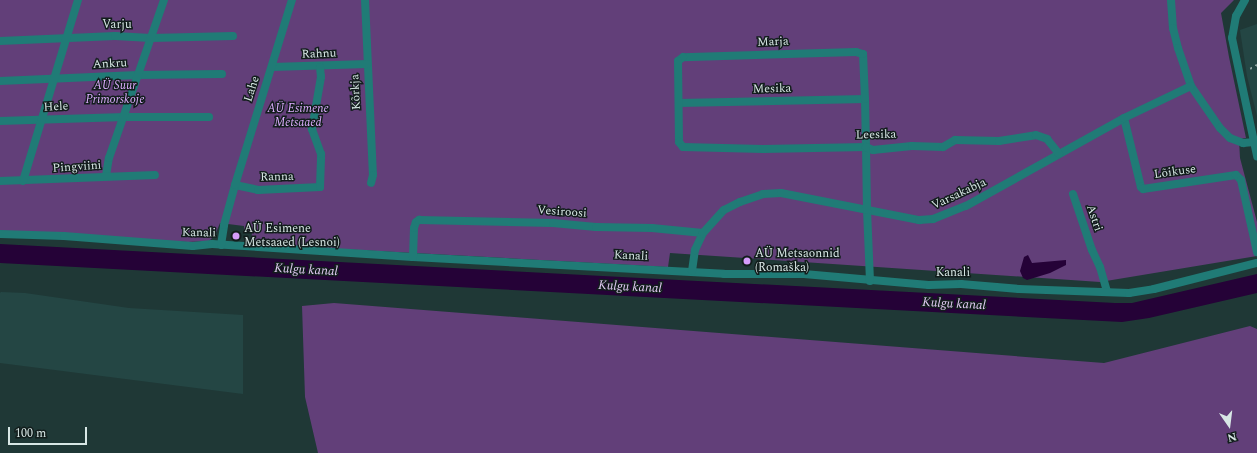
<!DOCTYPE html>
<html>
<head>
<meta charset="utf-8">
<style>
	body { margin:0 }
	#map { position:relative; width:1257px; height:453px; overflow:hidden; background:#1f3836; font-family:Spectral,serif }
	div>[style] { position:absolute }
	.built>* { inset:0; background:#244644 }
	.green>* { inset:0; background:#623f79 }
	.water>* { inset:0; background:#250237 }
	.minor>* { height:8px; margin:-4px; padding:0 4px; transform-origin:4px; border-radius:4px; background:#207b76 }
	.rail>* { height:1.5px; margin-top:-0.75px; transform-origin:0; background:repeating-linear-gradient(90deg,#8fa2a0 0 2px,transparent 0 6px) }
	.dots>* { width:11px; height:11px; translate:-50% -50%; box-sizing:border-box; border:2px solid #121d1c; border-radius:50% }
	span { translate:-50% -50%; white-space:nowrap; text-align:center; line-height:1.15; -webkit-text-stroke:3px #121d1c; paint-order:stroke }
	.street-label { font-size:12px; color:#d8e7e5 }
	.park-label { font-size:12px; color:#ddadfe; font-style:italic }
	.poi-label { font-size:12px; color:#d8e7e5 }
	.left { translate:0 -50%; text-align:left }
	.water-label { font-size:13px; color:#e1caf3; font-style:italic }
	.north { position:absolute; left:1209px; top:405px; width:40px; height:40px; -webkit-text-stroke:3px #121d1c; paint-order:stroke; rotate:166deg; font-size:11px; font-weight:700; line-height:16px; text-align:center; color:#d8e7e5 }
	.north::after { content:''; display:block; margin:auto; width:14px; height:18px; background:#d8e7e5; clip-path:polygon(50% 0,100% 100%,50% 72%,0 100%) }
	.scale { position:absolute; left:8px; top:427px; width:79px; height:18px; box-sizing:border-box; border:2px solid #d8e7e5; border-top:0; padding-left:5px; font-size:12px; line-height:14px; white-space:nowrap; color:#d8e7e5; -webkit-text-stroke:3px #121d1c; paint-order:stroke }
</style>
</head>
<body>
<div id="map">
	<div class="built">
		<div style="clip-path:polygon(1257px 24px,1257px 116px,1247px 76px,1240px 30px)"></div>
		<div style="clip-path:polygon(1px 292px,25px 293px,129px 308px,243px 315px,243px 394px,0 363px,0 293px)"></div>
	</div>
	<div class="green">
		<div style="clip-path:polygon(0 0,1234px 0,1221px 13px,1229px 57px,1246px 138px,1239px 139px,1240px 158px,1257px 222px,1257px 256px,1100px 282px,670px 253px,668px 267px,251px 244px,252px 232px,244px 232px,244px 226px,220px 223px,215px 235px,209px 241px,188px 242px,0 232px)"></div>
		<div style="clip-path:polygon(334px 303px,1104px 363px,1250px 326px,1257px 329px,1257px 453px,318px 453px,305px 397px,302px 306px)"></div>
	</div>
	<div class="water">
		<div style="clip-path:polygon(0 244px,1115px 303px,1132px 303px,1257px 274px,1257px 293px,1149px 318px,1122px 322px,0 263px)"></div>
		<div style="clip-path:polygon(1028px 255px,1032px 263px,1066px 260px,1066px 265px,1050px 273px,1027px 280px,1023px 278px,1020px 271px,1024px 257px)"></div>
	</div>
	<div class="minor">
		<div style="left:365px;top:0;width:175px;rotate:87.4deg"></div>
		<div style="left:373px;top:175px;width:8px;rotate:104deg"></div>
		<div style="left:1171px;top:0;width:28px;rotate:86deg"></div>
		<div style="left:1173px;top:28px;width:21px;rotate:76deg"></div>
		<div style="left:1178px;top:48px;width:40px;rotate:71.1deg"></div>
		<div style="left:1191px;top:86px;width:51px;rotate:55.4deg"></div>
		<div style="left:1220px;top:128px;width:14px;rotate:45deg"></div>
		<div style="left:1230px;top:138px;width:14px;rotate:21deg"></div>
		<div style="left:1243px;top:143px;width:11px;rotate:-5deg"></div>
		<div style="left:1245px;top:0;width:18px;rotate:119deg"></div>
		<div style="left:1236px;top:16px;width:22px;rotate:100deg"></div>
		<div style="left:1232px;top:38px;width:121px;rotate:78deg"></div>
		<div style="left:0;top:41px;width:115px;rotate:-2.5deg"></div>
		<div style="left:115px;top:36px;width:36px;rotate:3deg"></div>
		<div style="left:151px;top:38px;width:82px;rotate:-1.4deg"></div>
		<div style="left:272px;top:67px;width:95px;rotate:-1.8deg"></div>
		<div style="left:0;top:81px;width:138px;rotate:-2.5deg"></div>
		<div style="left:138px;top:75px;width:84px;rotate:-0.7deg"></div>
		<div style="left:679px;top:103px;width:186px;rotate:-1.2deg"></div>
		<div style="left:1124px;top:118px;width:71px;rotate:76.2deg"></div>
		<div style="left:1141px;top:187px;width:3px;rotate:45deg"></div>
		<div style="left:1143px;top:189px;width:94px;rotate:-8.6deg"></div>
		<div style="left:1236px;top:175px;width:7px;rotate:45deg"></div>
		<div style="left:1241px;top:180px;width:74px;rotate:77.5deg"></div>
		<div style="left:0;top:121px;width:124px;rotate:-1.8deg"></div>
		<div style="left:124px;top:117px;width:85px"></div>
		<div style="left:106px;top:176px;width:18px;rotate:-81deg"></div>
		<div style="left:109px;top:158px;width:167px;rotate:-70.8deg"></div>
		<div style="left:0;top:181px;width:155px;rotate:-2.2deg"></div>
		<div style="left:23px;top:181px;width:189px;rotate:-73.1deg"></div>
		<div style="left:235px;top:185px;width:24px;rotate:12deg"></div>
		<div style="left:258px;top:190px;width:62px;rotate:-2.8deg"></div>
		<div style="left:320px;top:187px;width:33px;rotate:-88deg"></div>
		<div style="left:321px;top:154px;width:27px;rotate:-110deg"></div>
		<div style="left:312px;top:129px;width:53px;rotate:-80.2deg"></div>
		<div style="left:321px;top:77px;width:10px;rotate:-96deg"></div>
		<div style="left:1073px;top:194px;width:59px;rotate:71.3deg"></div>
		<div style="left:1092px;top:250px;width:19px;rotate:65deg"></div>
		<div style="left:1100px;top:267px;width:26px;rotate:74deg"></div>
		<div style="left:0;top:234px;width:64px;rotate:1.8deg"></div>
		<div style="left:64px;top:236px;width:129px;rotate:4.4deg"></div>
		<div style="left:193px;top:246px;width:19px;rotate:-6deg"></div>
		<div style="left:212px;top:244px;width:201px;rotate:3.7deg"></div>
		<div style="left:413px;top:257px;width:311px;rotate:3.1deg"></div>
		<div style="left:724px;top:274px;width:80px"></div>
		<div style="left:804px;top:274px;width:125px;rotate:5deg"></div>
		<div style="left:929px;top:285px;width:32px;rotate:-2deg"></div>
		<div style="left:961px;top:284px;width:58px;rotate:4.9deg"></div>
		<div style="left:1019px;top:289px;width:110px;rotate:2.1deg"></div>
		<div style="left:1129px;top:293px;width:25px;rotate:-9deg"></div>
		<div style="left:1154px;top:289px;width:106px;rotate:-14.2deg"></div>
		<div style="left:221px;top:245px;width:20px;rotate:-81deg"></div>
		<div style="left:224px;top:225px;width:41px;rotate:-74.6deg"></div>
		<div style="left:235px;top:185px;width:194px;rotate:-72.9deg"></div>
		<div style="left:413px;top:257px;width:29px;rotate:-88deg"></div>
		<div style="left:414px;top:228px;width:6px;rotate:-72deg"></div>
		<div style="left:416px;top:222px;width:4px;rotate:-34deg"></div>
		<div style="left:419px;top:220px;width:134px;rotate:1.3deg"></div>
		<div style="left:553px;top:223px;width:43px;rotate:5.3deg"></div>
		<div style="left:596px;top:227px;width:56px;rotate:1deg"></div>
		<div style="left:652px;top:228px;width:51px;rotate:5.6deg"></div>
		<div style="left:692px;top:271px;width:21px;rotate:-82deg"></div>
		<div style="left:695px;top:250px;width:19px;rotate:-65deg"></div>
		<div style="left:703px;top:233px;width:31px;rotate:-48deg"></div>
		<div style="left:724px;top:210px;width:18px;rotate:-27deg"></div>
		<div style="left:740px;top:202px;width:24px;rotate:-19deg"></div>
		<div style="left:763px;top:194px;width:18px;rotate:-3deg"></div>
		<div style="left:781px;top:193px;width:141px;rotate:11.1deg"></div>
		<div style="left:919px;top:220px;width:14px;rotate:-4deg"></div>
		<div style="left:933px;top:219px;width:35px;rotate:-22deg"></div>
		<div style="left:966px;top:206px;width:181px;rotate:-29.1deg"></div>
		<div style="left:1124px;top:118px;width:74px;rotate:-25.5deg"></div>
		<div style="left:870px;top:281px;width:71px;rotate:-92.4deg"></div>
		<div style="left:867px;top:210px;width:63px;rotate:-90.9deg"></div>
		<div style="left:866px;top:147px;width:48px;rotate:-91.2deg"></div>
		<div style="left:865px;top:99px;width:45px;rotate:-92.5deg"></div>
		<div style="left:863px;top:54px;width:7px;rotate:-164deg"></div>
		<div style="left:856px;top:52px;width:173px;rotate:178.3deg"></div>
		<div style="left:683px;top:57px;width:6px;rotate:141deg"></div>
		<div style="left:678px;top:61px;width:81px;rotate:89.3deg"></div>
		<div style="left:679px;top:142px;width:6px;rotate:51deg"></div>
		<div style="left:683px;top:147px;width:80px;rotate:1.4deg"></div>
		<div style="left:763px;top:149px;width:103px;rotate:-1.1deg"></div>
		<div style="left:866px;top:147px;width:8px;rotate:23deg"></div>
		<div style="left:873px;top:150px;width:39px;rotate:-6deg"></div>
		<div style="left:912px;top:146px;width:31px;rotate:2deg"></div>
		<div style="left:943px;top:147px;width:14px;rotate:-30deg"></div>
		<div style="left:955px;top:140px;width:44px;rotate:1.3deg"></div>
		<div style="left:999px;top:141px;width:37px;rotate:-9deg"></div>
		<div style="left:1036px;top:135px;width:12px;rotate:20deg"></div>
		<div style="left:1047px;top:139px;width:19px;rotate:51deg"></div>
	</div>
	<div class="rail">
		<div style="left:1250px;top:69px;width:8px;rotate:-30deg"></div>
	</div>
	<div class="dots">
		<div style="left:236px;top:236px;background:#d59cfb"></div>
		<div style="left:747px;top:261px;background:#d59cfb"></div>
	</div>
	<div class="street-label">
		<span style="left:117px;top:25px">Varju</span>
		<span style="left:773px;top:42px;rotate:-2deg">Marja</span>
		<span style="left:319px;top:54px;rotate:-2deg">Rahnu</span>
		<span style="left:110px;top:64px;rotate:-3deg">Ankru</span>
		<span style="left:252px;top:89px;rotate:-72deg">Lahe</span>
		<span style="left:772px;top:89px;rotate:-1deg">Mesika</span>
		<span style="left:356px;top:92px;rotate:-93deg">Kõrkja</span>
		<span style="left:56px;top:107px;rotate:-3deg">Hele</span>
		<span style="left:876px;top:135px;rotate:-1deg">Leesika</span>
		<span style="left:77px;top:167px;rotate:-4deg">Pingviini</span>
		<span style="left:1175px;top:172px;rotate:-8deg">Lõikuse</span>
		<span style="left:277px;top:177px;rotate:-1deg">Ranna</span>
		<span style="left:959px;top:194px;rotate:-25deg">Varsakabja</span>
		<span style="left:562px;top:212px;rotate:4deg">Vesiroosi</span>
		<span style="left:1094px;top:218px;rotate:71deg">Astri</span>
		<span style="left:199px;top:233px;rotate:1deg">Kanali</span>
		<span style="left:631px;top:256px;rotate:3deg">Kanali</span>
		<span style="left:953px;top:273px">Kanali</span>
	</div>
	<div class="park-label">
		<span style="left:115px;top:93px">AÜ Suur<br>Primorskoje</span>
		<span style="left:298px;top:116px">AÜ Esimene<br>Metsaaed</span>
	</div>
	<div class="poi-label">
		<span class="left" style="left:244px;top:236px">AÜ Esimene<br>Metsaaed (Lesnoi)</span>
		<span class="left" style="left:755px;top:261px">AÜ Metsaonnid<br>(Romaška)</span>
	</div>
	<div class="water-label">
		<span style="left:306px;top:270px;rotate:3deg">Kulgu kanal</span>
		<span style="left:630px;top:287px;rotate:3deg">Kulgu kanal</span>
		<span style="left:954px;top:304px;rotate:3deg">Kulgu kanal</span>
	</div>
	<div class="north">N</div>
	<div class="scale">100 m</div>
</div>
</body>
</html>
